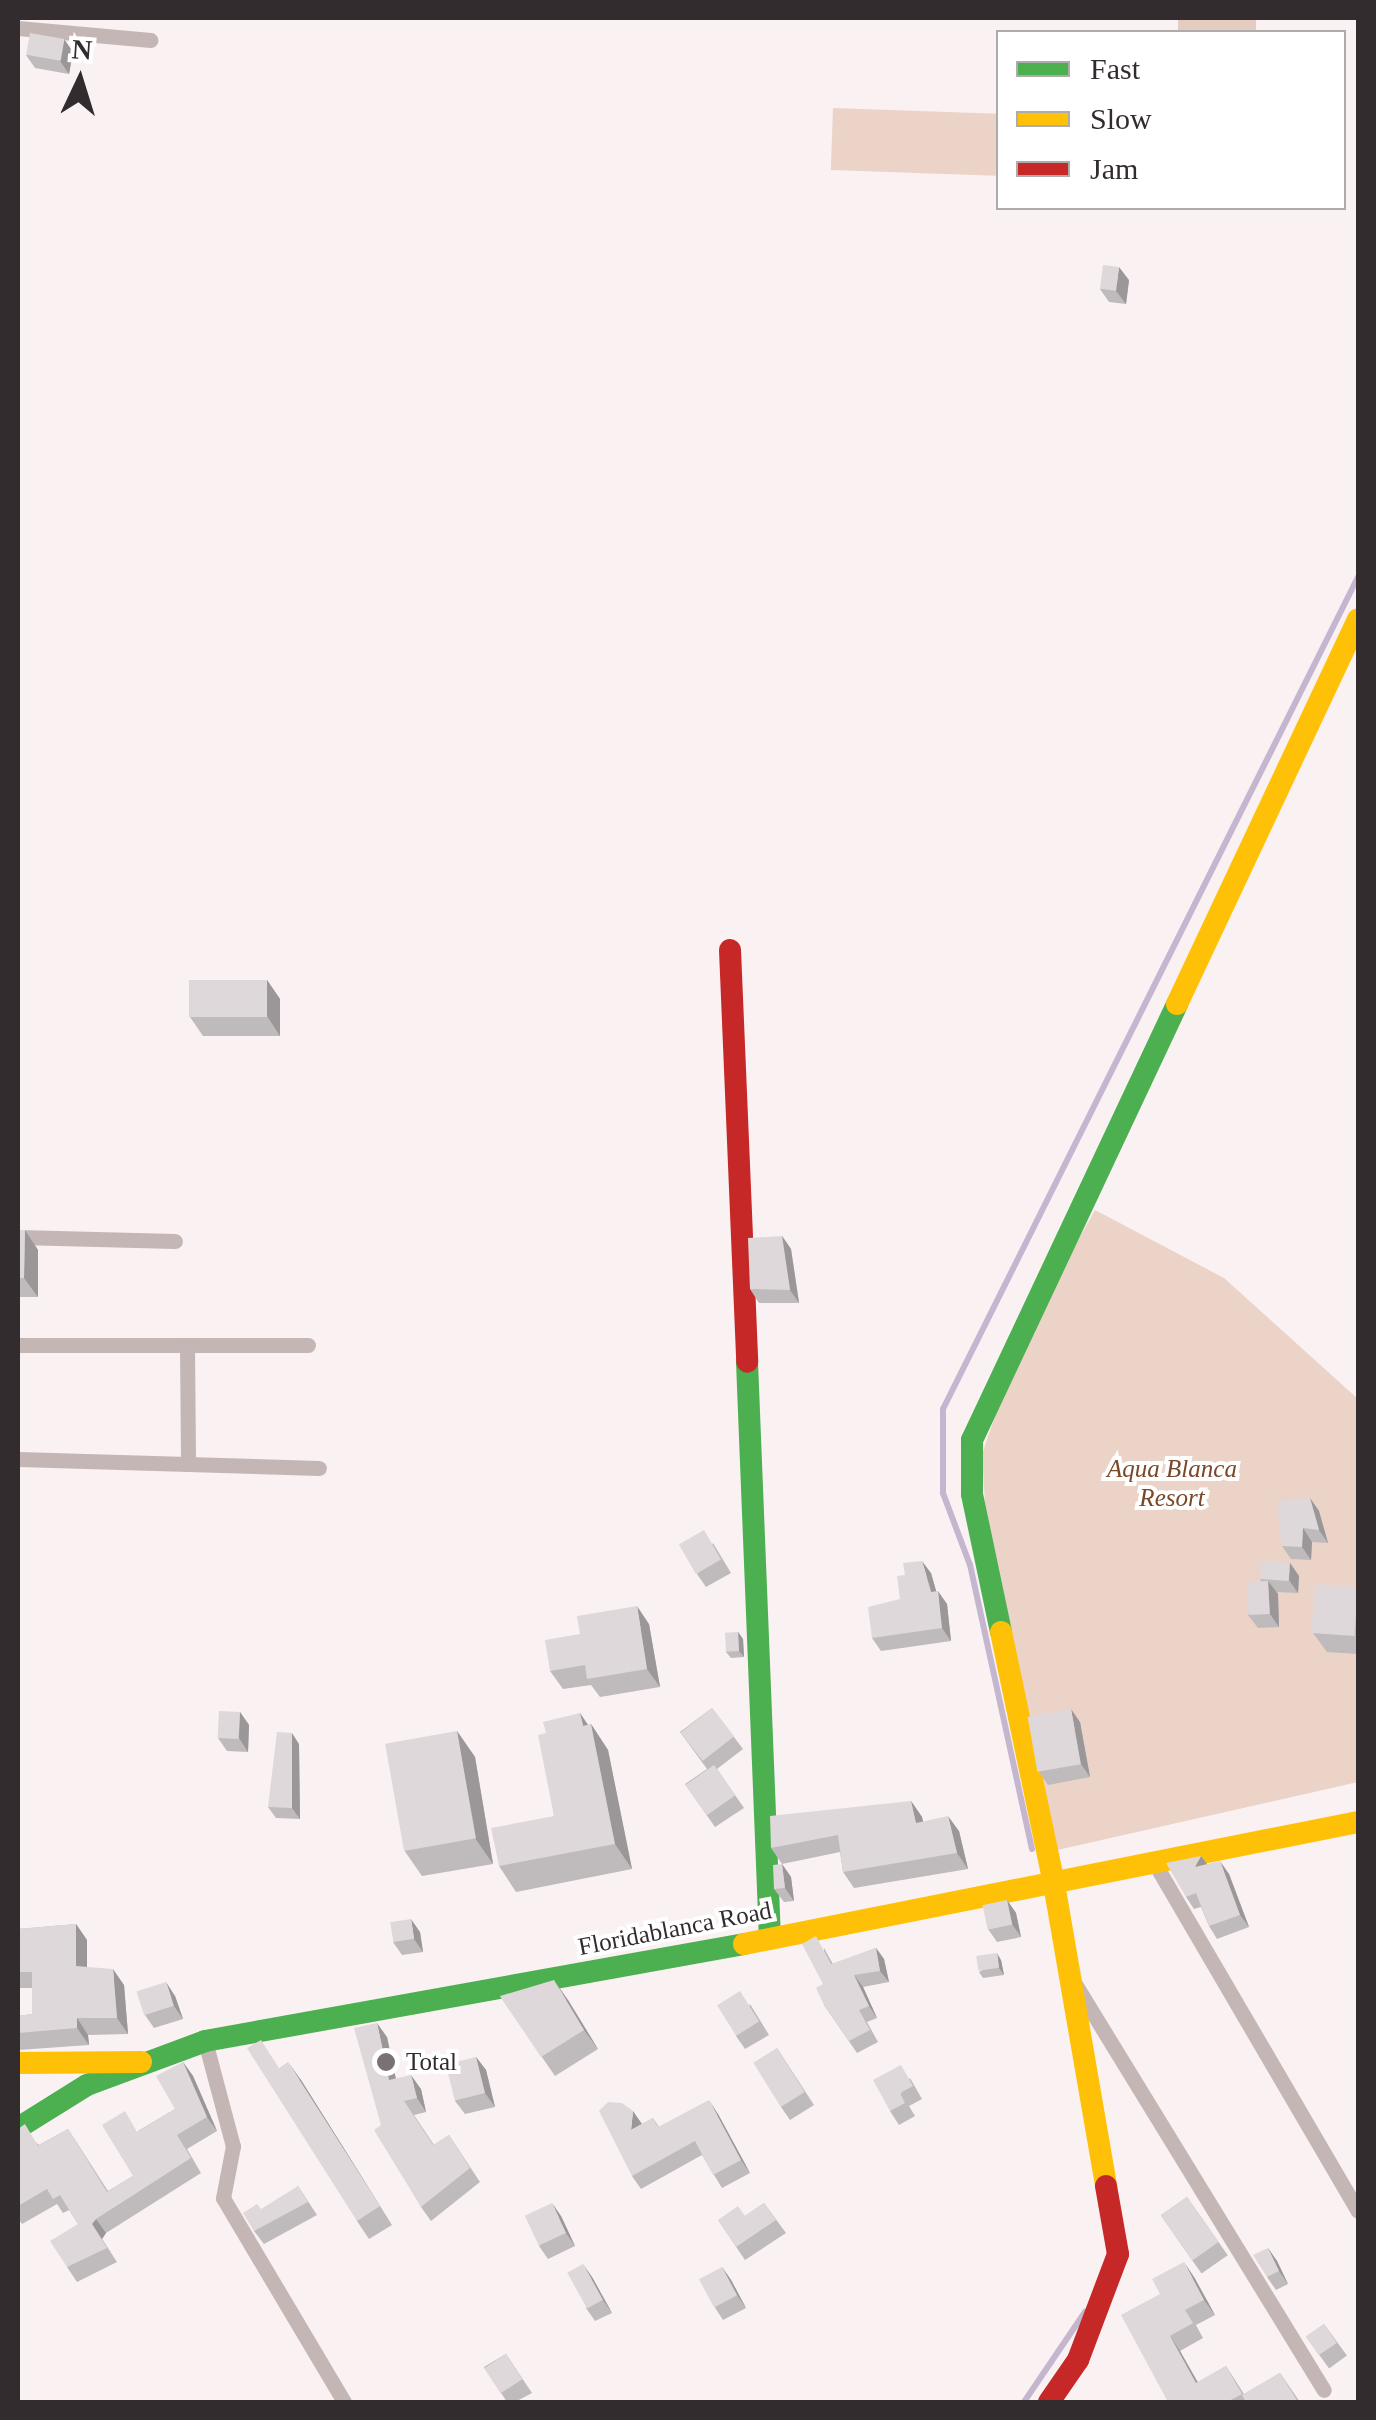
<!DOCTYPE html>
<html>
<head>
<meta charset="utf-8">
<style>
	body { margin:0 }
	#map { position:relative; width:1376px; height:2420px; overflow:hidden; background:#faf1f3; font-family:"Times New Roman",serif }
	div>[style] { position:absolute }
	.green>* { inset:0; background:#ebd3c8; transform-origin:0 0 }
	.forest>* { inset:0; background:#e5ccc1; transform-origin:0 0 }
	.stream>* { height:6px; margin:-3px; padding:0 3px; transform-origin:3px; border-radius:3px; background:#c5b6cf }
	.street>* { height:15px; margin:-7.5px; padding:0 7.5px; transform-origin:7.5px; border-radius:7.5px; background:#c4b6b5 }
	.fast>* { height:22px; margin:-11px; padding:0 11px; transform-origin:11px; border-radius:11px; background:#4caf50 }
	.slow>* { height:22px; margin:-11px; padding:0 11px; transform-origin:11px; border-radius:11px; background:#ffc107 }
	.jam>* { height:22px; margin:-11px; padding:0 11px; transform-origin:11px; border-radius:11px; background:#c62828 }
	.wall>* { inset:0; background:#bfbabb; transform-origin:0 0 }
	.shaded-wall>* { inset:0; background:#9b9799 }
	.building>* { inset:0; background:#ded8da; transform-origin:0 0 }
	.dots>* { width:28px; height:28px; translate:-50% -50%; box-sizing:border-box; border:5px solid #fff; border-radius:50% }
	span { translate:-50% -50%; white-space:nowrap; text-align:center; line-height:1.15; -webkit-text-stroke:8px #fff; paint-order:stroke }
	.park-label { font-size:25px; color:#7a4828; font-style:italic }
	.street-label { font-size:25px; color:#332c2e }
	.poi-label { font-size:25px; color:#332c2e }
	.left { translate:0 -50%; text-align:left }
	.frame { position:absolute; inset:0; border:20px solid #332c2e; pointer-events:none }
	.legend { position:absolute; left:996px; top:30px; width:350px; height:180px; box-sizing:border-box; background:#fff; border:2px solid #adabab; margin:0; padding:12px 18px; list-style:none; font-size:30px; color:#332c2e }
	.legend li { display:flex; align-items:center; gap:20px; height:50px }
	.legend b { width:50px; border:2px solid #adabab }
	.north { position:absolute; left:30px; top:30px; width:100px; height:100px; -webkit-text-stroke:8px #fff; paint-order:stroke; rotate:4deg; font-size:28px; font-weight:700; line-height:40px; text-align:center; color:#332c2e }
	.north::after { content:''; display:block; margin:auto; width:35px; height:45px; background:#332c2e; clip-path:polygon(50% 0,100% 100%,50% 72%,0 100%) }
</style>
</head>
<body>
<div id="map">
	<div class="green">
		<div style="left:833px;top:108px;width:165px;height:62px;rotate:2deg"></div>
		<div style="clip-path:polygon(1095px 1210px,1224px 1278px,1358px 1399px,1358px 1782px,1053px 1851px,985px 1503px,982px 1454px,1020px 1344px)"></div>
	</div>
	<div class="forest">
		<div style="left:1178px;top:18px;width:78px;height:15px"></div>
	</div>
	<div class="stream">
		<div style="left:1032px;top:1849px;width:291px;rotate:-102.3deg"></div>
		<div style="left:970px;top:1565px;width:77px;rotate:-110.6deg"></div>
		<div style="left:943px;top:1493px;width:84px;rotate:-90deg"></div>
		<div style="left:943px;top:1409px;width:930px;rotate:-63.49deg"></div>
		<div style="left:1024px;top:2402px;width:109px;rotate:-55.9deg"></div>
	</div>
	<div class="street">
		<div style="left:18px;top:28px;width:133px;rotate:5.2deg"></div>
		<div style="left:18px;top:1237px;width:157px;rotate:1.5deg"></div>
		<div style="left:18px;top:1345px;width:290px"></div>
		<div style="left:187px;top:1345px;width:119px;rotate:89.5deg"></div>
		<div style="left:18px;top:1459px;width:301px;rotate:1.7deg"></div>
		<div style="left:1155px;top:1864px;width:402px;rotate:59.7deg"></div>
		<div style="left:1075px;top:1984px;width:476px;rotate:58.5deg"></div>
		<div style="left:205px;top:2041px;width:109px;rotate:75.1deg"></div>
		<div style="left:233px;top:2146px;width:53px;rotate:100.9deg"></div>
		<div style="left:223px;top:2198px;width:237px;rotate:59.3deg"></div>
	</div>
	<div class="fast">
		<div style="left:747px;top:1362px;width:577px;rotate:87.72deg"></div>
		<div style="left:1001px;top:1632px;width:141px;rotate:-101.9deg"></div>
		<div style="left:972px;top:1494px;width:54px;rotate:-90deg"></div>
		<div style="left:972px;top:1440px;width:482px;rotate:-64.8deg"></div>
		<div style="left:18px;top:2128px;width:81px;rotate:-31.9deg"></div>
		<div style="left:87px;top:2085px;width:126px;rotate:-20.4deg"></div>
		<div style="left:205px;top:2041px;width:548px;rotate:-10.2deg"></div>
	</div>
	<div class="slow">
		<div style="left:1177px;top:1004px;width:425px;rotate:-64.8deg"></div>
		<div style="left:1001px;top:1632px;width:258px;rotate:78.1deg"></div>
		<div style="left:1054px;top:1884px;width:306px;rotate:80.2deg"></div>
		<div style="left:744px;top:1944px;width:626px;rotate:-11.24deg"></div>
		<div style="left:18px;top:2063px;width:123px;rotate:-0.5deg"></div>
	</div>
	<div class="jam">
		<div style="left:730px;top:950px;width:412px;rotate:87.6deg"></div>
		<div style="left:1049px;top:2402px;width:51px;rotate:-55.4deg"></div>
		<div style="left:1078px;top:2360px;width:113px;rotate:-69.3deg"></div>
		<div style="left:1118px;top:2254px;width:69px;rotate:-100deg"></div>
	</div>
	<div class="wall">
		<div style="clip-path:polygon(64px 39px,73px 52px,69px 74px,35px 68px,26px 55px)"></div>
		<div style="clip-path:polygon(1129px 280px,1126px 304px,1109px 302px,1100px 289px)"></div>
		<div style="clip-path:polygon(267px 980px,280px 999px,280px 1036px,203px 1036px,190px 1017px)"></div>
		<div style="clip-path:polygon(18px 1230px,25px 1230px,38px 1250px,38px 1297px,18px 1297px)"></div>
		<div style="clip-path:polygon(782px 1236px,791px 1249px,799px 1303px,759px 1303px,750px 1289px)"></div>
		<div style="clip-path:polygon(1310px 1498px,1319px 1511px,1328px 1543px,1312px 1542px,1311px 1560px,1291px 1559px,1282px 1546px)"></div>
		<div style="clip-path:polygon(713px 1543px,731px 1573px,706px 1587px,697px 1574px)"></div>
		<div style="clip-path:polygon(1290px 1563px,1299px 1576px,1298px 1593px,1276px 1592px,1278px 1594px,1279px 1627px,1258px 1628px,1248px 1615px,1262px 1582px,1260px 1579px)"></div>
		<div style="clip-path:polygon(931px 1573px,936px 1591px,947px 1604px,951px 1641px,881px 1651px,872px 1638px,900px 1599px)"></div>
		<div style="clip-path:polygon(1358px 1587px,1358px 1654px,1327px 1652px,1313px 1633px)"></div>
		<div style="clip-path:polygon(649px 1624px,660px 1687px,600px 1697px,591px 1685px,563px 1689px,550px 1671px)"></div>
		<div style="clip-path:polygon(738px 1632px,743px 1639px,744px 1657px,731px 1658px,726px 1652px)"></div>
		<div style="clip-path:polygon(712px 1708px,743px 1749px,717px 1769px,744px 1808px,715px 1827px,685px 1784px,707px 1769px,680px 1732px)"></div>
		<div style="clip-path:polygon(240px 1712px,249px 1725px,248px 1752px,227px 1751px,218px 1738px)"></div>
		<div style="clip-path:polygon(580px 1713px,588px 1725px,591px 1724px,608px 1750px,632px 1869px,516px 1892px,499px 1866px,554px 1816px,546px 1733px)"></div>
		<div style="clip-path:polygon(1080px 1722px,1090px 1777px,1048px 1785px,1039px 1772px)"></div>
		<div style="clip-path:polygon(457px 1731px,475px 1757px,493px 1864px,422px 1876px,404px 1850px)"></div>
		<div style="clip-path:polygon(299px 1744px,300px 1819px,276px 1818px,268px 1807px)"></div>
		<div style="clip-path:polygon(911px 1801px,922px 1817px,923px 1822px,959px 1831px,968px 1869px,854px 1888px,843px 1872px,840px 1852px,782px 1864px,791px 1877px,794px 1901px,784px 1902px,774px 1889px,782px 1864px,771px 1848px)"></div>
		<div style="clip-path:polygon(1201px 1856px,1207px 1864px,1229px 1874px,1249px 1927px,1217px 1939px,1209px 1926px,1201px 1907px,1194px 1909px,1186px 1897px)"></div>
		<div style="clip-path:polygon(1007px 1900px,1016px 1913px,1021px 1937px,997px 1942px,988px 1929px)"></div>
		<div style="clip-path:polygon(76px 1924px,87px 1940px,87px 1967px,124px 1985px,128px 2034px,88px 2035px,89px 2045px,18px 2050px,18px 2016px,32px 2014px,32px 1988px,18px 1988px,18px 1929px)"></div>
		<div style="clip-path:polygon(420px 1932px,423px 1952px,402px 1955px,393px 1942px)"></div>
		<div style="clip-path:polygon(824px 1948px,833px 1964px,876px 1948px,884px 1959px,889px 1982px,863px 1987px,877px 2018px,867px 2022px,878px 2042px,857px 2053px,824px 2005px)"></div>
		<div style="clip-path:polygon(1001px 1960px,1004px 1975px,983px 1978px,979px 1972px)"></div>
		<div style="clip-path:polygon(175px 1996px,183px 2019px,154px 2028px,145px 2015px)"></div>
		<div style="clip-path:polygon(500px 1996px,568px 2000px,598px 2049px,555px 2076px)"></div>
		<div style="clip-path:polygon(750px 2004px,769px 2035px,745px 2049px,736px 2036px)"></div>
		<div style="clip-path:polygon(387px 2037px,396px 2079px,421px 2089px,426px 2112px,414px 2115px,434px 2145px,449px 2135px,480px 2182px,431px 2221px,421px 2207px,381px 2125px)"></div>
		<div style="clip-path:polygon(777px 2048px,814px 2105px,790px 2120px,781px 2107px)"></div>
		<div style="clip-path:polygon(476px 2057px,486px 2070px,495px 2107px,465px 2114px,455px 2101px)"></div>
		<div style="clip-path:polygon(183px 2062px,193px 2076px,217px 2131px,187px 2149px,201px 2173px,106px 2233px,102px 2239px,117px 2262px,77px 2282px,67px 2267px,78px 2224px,69px 2210px,63px 2213px,57px 2204px,22px 2224px,18px 2218px,18px 2129px,39px 2145px,68px 2129px,108px 2191px,133px 2176px,138px 2131px,175px 2109px)"></div>
		<div style="clip-path:polygon(280px 2067px,301px 2080px,392px 2225px,369px 2239px,357px 2221px)"></div>
		<div style="clip-path:polygon(910px 2078px,922px 2099px,909px 2106px,915px 2116px,899px 2125px,890px 2111px)"></div>
		<div style="clip-path:polygon(718px 2114px,750px 2173px,722px 2188px,702px 2155px,641px 2189px,632px 2176px,642px 2124px,653px 2118px,659px 2127px)"></div>
		<div style="clip-path:polygon(298px 2186px,317px 2215px,264px 2244px,254px 2231px)"></div>
		<div style="left:1187px;top:2197px;width:71px;height:32px;rotate:55deg"></div>
		<div style="clip-path:polygon(764px 2203px,786px 2233px,745px 2260px,718px 2220px,745px 2216px)"></div>
		<div style="clip-path:polygon(561px 2216px,575px 2246px,548px 2259px,539px 2246px)"></div>
		<div style="clip-path:polygon(1268px 2248px,1277px 2261px,1288px 2284px,1276px 2290px,1267px 2277px)"></div>
		<div style="clip-path:polygon(722px 2267px,731px 2280px,746px 2308px,723px 2320px,714px 2306px)"></div>
		<div style="clip-path:polygon(592px 2277px,612px 2313px,595px 2321px,586px 2308px)"></div>
		<div style="clip-path:polygon(1194px 2277px,1215px 2315px,1196px 2325px,1203px 2338px,1180px 2351px,1198px 2382px,1226px 2366px,1244px 2394px,1280px 2373px,1300px 2402px,1168px 2402px,1160px 2294px)"></div>
		<div style="left:1324px;top:2324px;width:39px;height:22px;rotate:54deg"></div>
		<div style="clip-path:polygon(506px 2354px,532px 2393px,515px 2402px,507px 2402px,484px 2367px)"></div>
	</div>
	<div class="shaded-wall">
		<div style="clip-path:polygon(64px 39px,73px 52px,69px 74px,60px 61px)"></div>
		<div style="clip-path:polygon(1119px 267px,1129px 280px,1126px 304px,1116px 291px)"></div>
		<div style="clip-path:polygon(267px 980px,280px 999px,280px 1036px,267px 1016px)"></div>
		<div style="clip-path:polygon(25px 1230px,38px 1250px,38px 1297px,24px 1278px)"></div>
		<div style="clip-path:polygon(782px 1236px,791px 1249px,799px 1303px,790px 1290px)"></div>
		<div style="clip-path:polygon(1310px 1498px,1319px 1511px,1328px 1543px,1319px 1530px)"></div>
		<div style="clip-path:polygon(1303px 1528px,1312px 1542px,1311px 1560px,1302px 1547px)"></div>
		<div style="clip-path:polygon(922px 1561px,931px 1573px,939px 1601px,938px 1591px,947px 1604px,951px 1641px,942px 1628px)"></div>
		<div style="clip-path:polygon(1290px 1563px,1299px 1576px,1298px 1593px,1289px 1580px)"></div>
		<div style="clip-path:polygon(1268px 1581px,1278px 1594px,1279px 1627px,1270px 1614px)"></div>
		<div style="clip-path:polygon(637px 1606px,649px 1624px,660px 1687px,647px 1669px)"></div>
		<div style="clip-path:polygon(738px 1632px,743px 1639px,744px 1657px,739px 1651px)"></div>
		<div style="clip-path:polygon(1071px 1709px,1080px 1722px,1090px 1777px,1081px 1764px)"></div>
		<div style="clip-path:polygon(240px 1712px,249px 1725px,248px 1752px,239px 1738px)"></div>
		<div style="clip-path:polygon(580px 1713px,592px 1731px,591px 1724px,608px 1750px,632px 1869px,615px 1844px)"></div>
		<div style="clip-path:polygon(457px 1731px,475px 1757px,493px 1864px,475px 1838px)"></div>
		<div style="clip-path:polygon(292px 1733px,299px 1744px,300px 1819px,292px 1808px)"></div>
		<div style="clip-path:polygon(911px 1801px,922px 1817px,927px 1839px,916px 1823px)"></div>
		<div style="clip-path:polygon(948px 1816px,959px 1831px,968px 1869px,957px 1853px)"></div>
		<div style="clip-path:polygon(1201px 1856px,1210px 1868px,1195px 1867px)"></div>
		<div style="clip-path:polygon(1220px 1861px,1229px 1874px,1249px 1927px,1240px 1915px)"></div>
		<div style="clip-path:polygon(782px 1864px,791px 1877px,794px 1901px,785px 1888px)"></div>
		<div style="clip-path:polygon(1007px 1900px,1016px 1913px,1021px 1937px,1012px 1924px)"></div>
		<div style="clip-path:polygon(411px 1919px,420px 1932px,423px 1952px,414px 1939px)"></div>
		<div style="clip-path:polygon(76px 1924px,87px 1940px,87px 1982px,76px 1966px)"></div>
		<div style="clip-path:polygon(876px 1948px,884px 1959px,889px 1982px,880px 1971px)"></div>
		<div style="clip-path:polygon(997px 1953px,1001px 1960px,1004px 1975px,999px 1968px)"></div>
		<div style="clip-path:polygon(113px 1969px,124px 1985px,128px 2034px,117px 2018px)"></div>
		<div style="clip-path:polygon(854px 1975px,863px 1987px,877px 2018px,869px 2006px)"></div>
		<div style="clip-path:polygon(554px 1980px,568px 2000px,598px 2049px,584px 2030px)"></div>
		<div style="clip-path:polygon(166px 1982px,175px 1996px,183px 2019px,174px 2006px)"></div>
		<div style="clip-path:polygon(77px 2018px,88px 2035px,89px 2045px,77px 2028px)"></div>
		<div style="clip-path:polygon(377px 2023px,387px 2037px,399px 2094px,389px 2080px)"></div>
		<div style="clip-path:polygon(476px 2057px,486px 2070px,495px 2107px,485px 2093px)"></div>
		<div style="clip-path:polygon(183px 2062px,193px 2076px,217px 2131px,207px 2117px)"></div>
		<div style="clip-path:polygon(288px 2062px,301px 2080px,392px 2225px,380px 2206px)"></div>
		<div style="clip-path:polygon(411px 2075px,421px 2089px,426px 2112px,417px 2098px)"></div>
		<div style="clip-path:polygon(709px 2100px,718px 2114px,750px 2173px,741px 2160px)"></div>
		<div style="clip-path:polygon(633px 2111px,642px 2124px,631px 2130px)"></div>
		<div style="clip-path:polygon(552px 2203px,561px 2216px,575px 2246px,566px 2233px)"></div>
		<div style="clip-path:polygon(96px 2219px,106px 2233px,102px 2239px,117px 2262px,92px 2224px)"></div>
		<div style="clip-path:polygon(1268px 2248px,1277px 2261px,1288px 2284px,1279px 2271px)"></div>
		<div style="clip-path:polygon(1184px 2262px,1194px 2277px,1215px 2315px,1204px 2300px)"></div>
		<div style="clip-path:polygon(583px 2264px,592px 2277px,612px 2313px,603px 2300px)"></div>
		<div style="clip-path:polygon(722px 2267px,731px 2280px,746px 2308px,737px 2295px)"></div>
		<div style="clip-path:polygon(1170px 2336px,1180px 2351px,1206px 2398px,1196px 2383px)"></div>
	</div>
	<div class="building">
		<div style="left:30px;top:33px;width:35px;height:22px;rotate:10deg"></div>
		<div style="left:1103px;top:265px;width:16px;height:24px;rotate:7deg"></div>
		<div style="left:189px;top:980px;width:78px;height:37px"></div>
		<div style="clip-path:polygon(18px 1230px,25px 1230px,24px 1278px,18px 1278px)"></div>
		<div style="clip-path:polygon(782px 1236px,790px 1290px,750px 1289px,748px 1238px)"></div>
		<div style="clip-path:polygon(1310px 1498px,1319px 1530px,1303px 1528px,1302px 1547px,1282px 1546px,1277px 1501px)"></div>
		<div style="left:704px;top:1530px;width:34px;height:29px;rotate:60deg"></div>
		<div style="clip-path:polygon(922px 1561px,931px 1592px,938px 1591px,942px 1628px,872px 1638px,868px 1607px,900px 1599px,897px 1576px,905px 1575px,903px 1563px)"></div>
		<div style="left:1261px;top:1561px;width:29px;height:18px;rotate:4deg"></div>
		<div style="left:1268px;top:1581px;width:33px;height:21px;rotate:87deg"></div>
		<div style="left:1315px;top:1584px;width:43px;height:49px;rotate:4deg"></div>
		<div style="clip-path:polygon(637px 1606px,647px 1669px,587px 1679px,585px 1665px,550px 1671px,545px 1640px,580px 1634px,577px 1616px)"></div>
		<div style="left:738px;top:1632px;width:19px;height:13px;rotate:87deg"></div>
		<div style="left:712px;top:1708px;width:36px;height:40px;rotate:52deg"></div>
		<div style="left:1071px;top:1709px;width:56px;height:44px;rotate:80deg"></div>
		<div style="left:219px;top:1711px;width:21px;height:27px;rotate:3deg"></div>
		<div style="clip-path:polygon(580px 1713px,583px 1726px,591px 1724px,615px 1844px,499px 1866px,491px 1828px,554px 1816px,538px 1735px,546px 1733px,543px 1722px)"></div>
		<div style="left:457px;top:1731px;width:109px;height:73px;rotate:80deg"></div>
		<div style="clip-path:polygon(277px 1732px,292px 1733px,292px 1808px,268px 1807px)"></div>
		<div style="left:714px;top:1765px;width:37px;height:35px;rotate:55deg"></div>
		<div style="clip-path:polygon(911px 1801px,916px 1823px,948px 1816px,957px 1853px,843px 1872px,838px 1835px,771px 1848px,770px 1816px)"></div>
		<div style="clip-path:polygon(1201px 1856px,1195px 1867px,1220px 1861px,1240px 1915px,1209px 1926px,1196px 1893px,1186px 1897px,1166px 1863px)"></div>
		<div style="clip-path:polygon(782px 1864px,785px 1888px,774px 1889px,773px 1865px)"></div>
		<div style="left:1007px;top:1900px;width:25px;height:25px;rotate:78deg"></div>
		<div style="left:411px;top:1919px;width:20px;height:21px;rotate:81deg"></div>
		<div style="clip-path:polygon(76px 1924px,76px 1966px,113px 1969px,117px 2018px,77px 2018px,77px 2028px,18px 2033px,18px 2016px,32px 2014px,32px 1972px,18px 1972px,18px 1929px)"></div>
		<div style="clip-path:polygon(816px 1936px,831px 1964px,876px 1948px,880px 1971px,854px 1975px,869px 2006px,859px 2010px,870px 2030px,849px 2041px,824px 2005px,816px 1988px,823px 1984px,802px 1944px)"></div>
		<div style="left:997px;top:1953px;width:15px;height:21px;rotate:82deg"></div>
		<div style="clip-path:polygon(554px 1980px,584px 2030px,541px 2057px,500px 1996px)"></div>
		<div style="left:166px;top:1982px;width:25px;height:31px;rotate:72deg"></div>
		<div style="left:740px;top:1991px;width:36px;height:27px;rotate:58deg"></div>
		<div style="clip-path:polygon(377px 2023px,389px 2080px,411px 2075px,417px 2098px,404px 2101px,433px 2145px,449px 2135px,470px 2168px,421px 2207px,374px 2130px,381px 2125px,354px 2028px)"></div>
		<div style="clip-path:polygon(261px 2040px,279px 2068px,288px 2062px,380px 2206px,357px 2221px,247px 2048px)"></div>
		<div style="left:777px;top:2048px;width:52px;height:28px;rotate:58deg"></div>
		<div style="left:476px;top:2057px;width:37px;height:31px;rotate:76deg"></div>
		<div style="clip-path:polygon(183px 2062px,207px 2117px,177px 2135px,191px 2158px,96px 2219px,92px 2224px,107px 2248px,67px 2267px,50px 2241px,78px 2224px,60px 2195px,53px 2199px,47px 2189px,18px 2206px,18px 2129px,25px 2124px,38px 2146px,68px 2129px,107px 2192px,133px 2176px,102px 2125px,125px 2111px,137px 2132px,175px 2109px,156px 2076px)"></div>
		<div style="clip-path:polygon(901px 2065px,913px 2086px,900px 2093px,905px 2103px,890px 2111px,873px 2080px)"></div>
		<div style="clip-path:polygon(709px 2100px,741px 2160px,713px 2175px,695px 2141px,632px 2176px,599px 2111px,608px 2102px,622px 2103px,633px 2111px,631px 2130px,653px 2118px,658px 2127px)"></div>
		<div style="clip-path:polygon(298px 2186px,308px 2202px,254px 2231px,243px 2213px,257px 2204px,261px 2209px)"></div>
		<div style="left:1187px;top:2197px;width:55px;height:32px;rotate:55deg"></div>
		<div style="left:552px;top:2203px;width:33px;height:30px;rotate:65deg"></div>
		<div style="clip-path:polygon(764px 2203px,776px 2220px,736px 2247px,718px 2220px,738px 2206px,745px 2216px)"></div>
		<div style="clip-path:polygon(1268px 2248px,1279px 2271px,1267px 2277px,1253px 2255px)"></div>
		<div style="clip-path:polygon(1184px 2262px,1204px 2300px,1185px 2310px,1193px 2323px,1170px 2336px,1196px 2383px,1226px 2366px,1242px 2394px,1227px 2402px,1168px 2402px,1121px 2315px,1160px 2294px,1152px 2279px)"></div>
		<div style="left:583px;top:2264px;width:41px;height:18px;rotate:61deg"></div>
		<div style="left:722px;top:2267px;width:32px;height:26px;rotate:62deg"></div>
		<div style="left:1324px;top:2324px;width:23px;height:22px;rotate:56deg"></div>
		<div style="left:506px;top:2354px;width:30px;height:26px;rotate:57deg"></div>
		<div style="clip-path:polygon(1280px 2373px,1298px 2402px,1246px 2402px,1242px 2395px)"></div>
	</div>
	<div class="dots">
		<div style="left:386px;top:2062px;background:#797173"></div>
	</div>
	<div class="park-label">
		<span style="left:1172px;top:1484px">Aqua Blanca<br>Resort</span>
	</div>
	<div class="street-label">
		<span style="left:675px;top:1929px;rotate:-11deg">Floridablanca Road</span>
	</div>
	<div class="poi-label">
		<span class="left" style="left:406px;top:2062px">Total</span>
	</div>
	<div class="frame"></div>
	<ul class="legend">
	<li><b style="height:12px;background:#4caf50"></b>Fast</li>
	<li><b style="height:12px;background:#ffc107"></b>Slow</li>
	<li><b style="height:12px;background:#c62828"></b>Jam</li>
	</ul>
	<div class="north">N</div>
</div>
</body>
</html>
